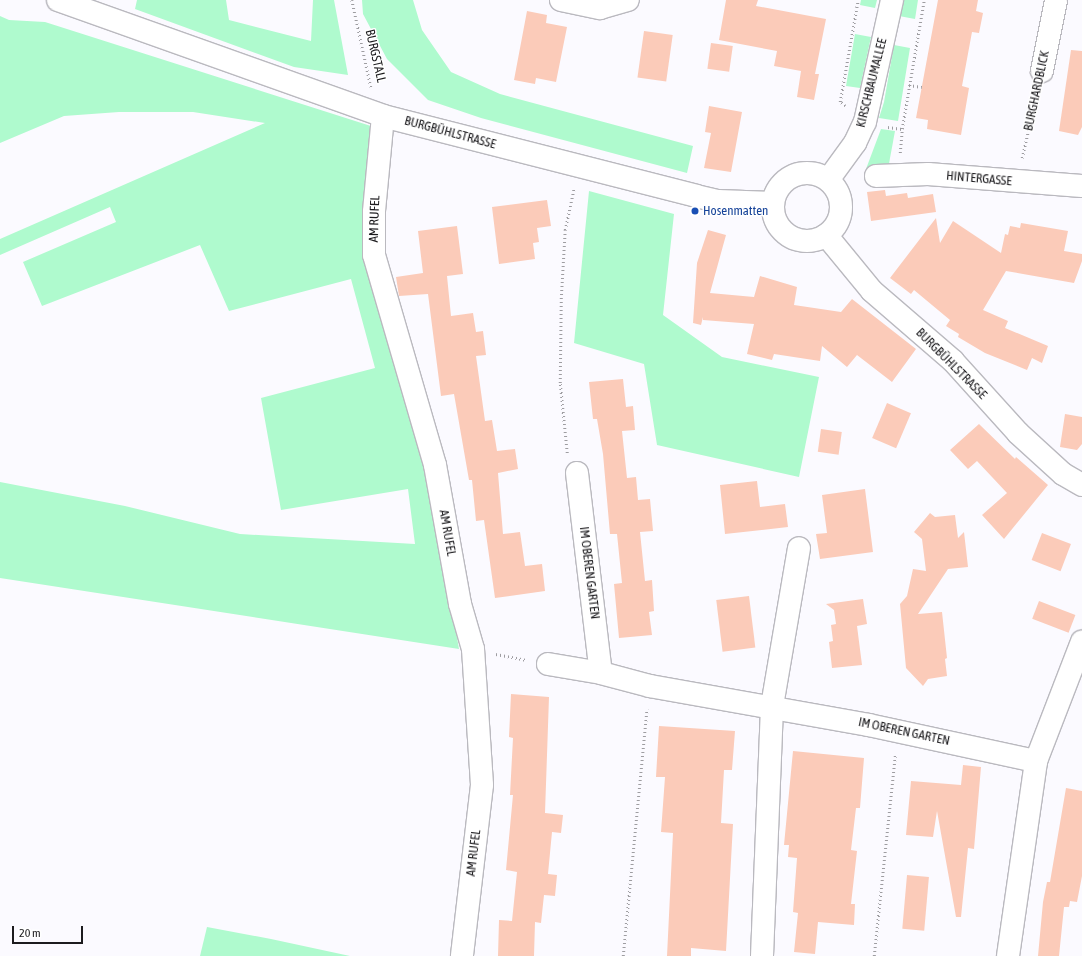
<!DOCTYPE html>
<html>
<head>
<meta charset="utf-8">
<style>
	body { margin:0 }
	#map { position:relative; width:1082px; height:956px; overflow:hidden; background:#fbfaff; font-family:"Asap Condensed",sans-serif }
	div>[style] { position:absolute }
	.green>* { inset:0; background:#afface }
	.building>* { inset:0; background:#fbcbb9; transform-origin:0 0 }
	.path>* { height:2.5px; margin-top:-1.25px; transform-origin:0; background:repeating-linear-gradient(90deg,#9e9da1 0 1px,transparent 0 4px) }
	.roads { filter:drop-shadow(1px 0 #bab9bf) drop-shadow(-1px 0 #bab9bf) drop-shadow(0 1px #bab9bf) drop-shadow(0 -1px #bab9bf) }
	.minor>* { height:22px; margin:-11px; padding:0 11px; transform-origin:11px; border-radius:11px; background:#fff }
	.minor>.ring { margin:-11px; padding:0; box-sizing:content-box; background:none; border:22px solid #fff; border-radius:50% }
	.dots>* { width:11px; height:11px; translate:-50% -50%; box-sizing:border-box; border:2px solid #fff; border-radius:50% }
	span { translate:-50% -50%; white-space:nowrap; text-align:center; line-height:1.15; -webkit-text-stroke:3px #fff; paint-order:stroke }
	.street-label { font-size:13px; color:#1c1b1e }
	.transit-label { font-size:13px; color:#164399 }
	.left { translate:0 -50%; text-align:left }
	.scale { position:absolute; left:12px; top:926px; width:71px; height:18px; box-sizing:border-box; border:2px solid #1c1b1e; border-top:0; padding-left:5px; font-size:12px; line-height:14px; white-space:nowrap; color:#1c1b1e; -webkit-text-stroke:3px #fff; paint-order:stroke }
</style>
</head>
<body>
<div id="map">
	<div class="green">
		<div style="clip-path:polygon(137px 0,226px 0,229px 20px,311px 41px,313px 0,334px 0,348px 75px,294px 67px,135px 9px)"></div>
		<div style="clip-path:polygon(362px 0,413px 0,422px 30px,451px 72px,500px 94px,693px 146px,687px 173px,481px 118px,428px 100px,387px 59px,363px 14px)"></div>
		<div style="clip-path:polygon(861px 0,877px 0,875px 8px,860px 5px)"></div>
		<div style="clip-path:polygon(902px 0,918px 0,915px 19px,899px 16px)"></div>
		<div style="clip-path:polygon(0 16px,9px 20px,45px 22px,374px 127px,366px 248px,427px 463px,459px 649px,0 578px,0 482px,125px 506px,240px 534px,415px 544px,408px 489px,281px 510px,261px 398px,375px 368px,351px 279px,229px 311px,200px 245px,42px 306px,23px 262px,116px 222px,110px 207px,0 255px,0 239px,265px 123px,193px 112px,119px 112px,64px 116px,0 143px)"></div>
		<div style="clip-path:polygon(855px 34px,871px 37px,860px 88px,846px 86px)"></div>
		<div style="clip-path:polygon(894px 45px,910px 48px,898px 121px,879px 118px,884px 102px)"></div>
		<div style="clip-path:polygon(881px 129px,895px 131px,888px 169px,866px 169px)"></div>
		<div style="clip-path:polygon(589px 191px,674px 214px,663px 315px,722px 357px,819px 377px,799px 477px,657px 445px,644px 364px,574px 343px)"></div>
		<div style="clip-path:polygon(207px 927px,271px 939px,350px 956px,200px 956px)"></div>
	</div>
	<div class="building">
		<div style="clip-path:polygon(726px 0,758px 0,756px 6px,826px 19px,815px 74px,819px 74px,814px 100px,797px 97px,801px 71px,774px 66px,777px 51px,719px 40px)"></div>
		<div style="clip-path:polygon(938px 0,978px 0,976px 11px,983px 13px,979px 33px,972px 32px,962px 86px,969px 88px,961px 135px,927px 129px,928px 120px,916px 118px)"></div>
		<div style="clip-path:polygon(527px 11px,547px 15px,546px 23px,567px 27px,556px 82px,536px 78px,535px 84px,514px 80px)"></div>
		<div style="left:644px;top:31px;width:29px;height:47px;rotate:8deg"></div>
		<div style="left:711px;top:43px;width:22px;height:26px;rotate:8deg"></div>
		<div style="clip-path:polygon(1071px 50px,1082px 51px,1082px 127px,1078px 135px,1059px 131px)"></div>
		<div style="clip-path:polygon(709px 106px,742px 112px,731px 172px,704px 168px,711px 133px,705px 132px)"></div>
		<div style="clip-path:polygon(885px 190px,886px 196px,907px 193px,908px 198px,933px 194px,936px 212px,871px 221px,867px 192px)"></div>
		<div style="clip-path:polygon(547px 200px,551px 226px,537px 228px,539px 242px,533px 243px,535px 259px,499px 264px,492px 207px)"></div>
		<div style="clip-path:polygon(936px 218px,940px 243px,953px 221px,1001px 253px,1005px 234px,1008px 235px,1010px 226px,1020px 228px,1021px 223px,1068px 231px,1064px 251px,1082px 254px,1082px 261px,1074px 283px,1006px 271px,983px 310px,1008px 321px,1005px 328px,1048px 346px,1042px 363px,1032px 358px,1027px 370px,985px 353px,958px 337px,959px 334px,946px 326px,950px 320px,914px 290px,911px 294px,890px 278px)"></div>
		<div style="clip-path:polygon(457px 226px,463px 274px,447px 276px,451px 316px,473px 313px,476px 332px,483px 331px,486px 355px,476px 356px,485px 421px,492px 420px,497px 451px,515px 449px,518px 469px,498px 473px,503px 534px,520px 532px,525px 566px,542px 564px,545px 591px,495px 598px,484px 520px,476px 521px,472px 480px,469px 480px,454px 394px,441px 396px,428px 294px,399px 296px,396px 277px,423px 273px,418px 231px)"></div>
		<div style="clip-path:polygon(708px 230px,726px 235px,710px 293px,754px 297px,760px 276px,797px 287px,794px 305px,841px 312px,852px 299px,916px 349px,892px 382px,857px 355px,847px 367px,822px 346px,820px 361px,774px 354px,772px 360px,747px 354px,754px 324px,703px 320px,703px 317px,701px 325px,693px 323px,697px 263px)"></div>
		<div style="clip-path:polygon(623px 379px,626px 407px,633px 406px,635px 430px,622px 431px,627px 478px,636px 477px,638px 500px,650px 499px,653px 531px,640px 532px,645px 581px,652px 580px,654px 611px,649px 612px,652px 635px,619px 638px,614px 584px,622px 583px,617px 534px,610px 534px,603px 454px,597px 419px,593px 419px,589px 382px)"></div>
		<div style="left:887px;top:403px;width:26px;height:38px;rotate:23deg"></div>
		<div style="clip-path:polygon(1065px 414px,1082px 417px,1082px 444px,1077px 450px,1060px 447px)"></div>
		<div style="clip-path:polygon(979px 424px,1015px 459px,1016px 457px,1048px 485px,1004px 539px,982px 515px,1007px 493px,977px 461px,968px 469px,950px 450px)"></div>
		<div style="left:821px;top:429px;width:21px;height:23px;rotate:8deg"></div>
		<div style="clip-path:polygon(757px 481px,760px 507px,785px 504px,788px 527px,725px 534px,720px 485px)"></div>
		<div style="clip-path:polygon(865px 489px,873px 552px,820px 559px,816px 534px,827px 533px,822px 495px)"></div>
		<div style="clip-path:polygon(930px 513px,935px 517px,955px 515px,958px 538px,964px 532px,968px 567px,948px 569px,918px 614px,942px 612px,947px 658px,945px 659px,947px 676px,928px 679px,923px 686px,906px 668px,900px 604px,907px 596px,913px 569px,926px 571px,922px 539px,914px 532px)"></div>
		<div style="left:1042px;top:533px;width:31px;height:29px;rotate:21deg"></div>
		<div style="left:749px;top:596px;width:52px;height:33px;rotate:83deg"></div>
		<div style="clip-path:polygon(863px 599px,867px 624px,857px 626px,862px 665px,832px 668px,829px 642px,833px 641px,831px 625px,836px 624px,834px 610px,826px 604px)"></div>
		<div style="left:1039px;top:601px;width:39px;height:19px;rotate:21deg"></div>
		<div style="clip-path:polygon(511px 694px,549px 697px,545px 813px,563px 815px,561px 833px,552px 832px,548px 874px,557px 875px,555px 896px,544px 895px,541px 923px,535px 922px,534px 956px,498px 956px,499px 920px,512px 921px,517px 872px,506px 870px,513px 795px,510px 795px,513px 738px,509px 737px)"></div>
		<div style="clip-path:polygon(659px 726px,735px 731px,732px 770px,724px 770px,721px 823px,733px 824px,726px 951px,691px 948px,691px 956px,667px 956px,673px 833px,661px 832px,665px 777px,656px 777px)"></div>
		<div style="clip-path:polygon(793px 751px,864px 758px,860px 808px,856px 808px,851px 850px,857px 851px,851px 904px,855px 904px,854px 925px,818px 922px,815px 954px,794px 952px,798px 913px,793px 912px,797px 858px,788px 857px,789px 845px,784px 845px)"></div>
		<div style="clip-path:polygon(963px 765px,981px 767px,974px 849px,968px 848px,961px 917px,956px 917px,937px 811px,933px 837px,906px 835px,911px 781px,961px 785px)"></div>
		<div style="clip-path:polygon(1066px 788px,1082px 791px,1082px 876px,1077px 902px,1070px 901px,1069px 907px,1064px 907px,1059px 956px,1038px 956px,1043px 902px,1047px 882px,1050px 882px)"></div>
		<div style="left:907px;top:875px;width:22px;height:54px;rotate:5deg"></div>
	</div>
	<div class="path">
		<div style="left:352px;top:0;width:89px;rotate:77.7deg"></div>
		<div style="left:909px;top:85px;width:13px;rotate:9deg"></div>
		<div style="left:845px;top:106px;width:6px;rotate:-141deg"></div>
		<div style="left:840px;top:102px;width:104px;rotate:-80deg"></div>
		<div style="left:888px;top:127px;width:14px;rotate:8deg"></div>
		<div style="left:902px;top:129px;width:131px;rotate:-80.3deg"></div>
		<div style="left:900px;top:153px;width:24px;rotate:-85deg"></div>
		<div style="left:1022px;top:158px;width:68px;rotate:-77.2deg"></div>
		<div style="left:567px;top:453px;width:70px;rotate:-95.7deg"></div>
		<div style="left:560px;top:383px;width:84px;rotate:-89.3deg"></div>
		<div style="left:561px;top:299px;width:69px;rotate:-86.7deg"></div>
		<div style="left:565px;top:230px;width:43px;rotate:-77.9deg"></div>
		<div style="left:496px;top:654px;width:31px;rotate:11deg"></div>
		<div style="left:623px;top:956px;width:248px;rotate:-84.5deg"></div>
		<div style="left:874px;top:956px;width:202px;rotate:-84deg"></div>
	</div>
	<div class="roads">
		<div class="minor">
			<div style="left:58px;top:0;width:345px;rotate:19.6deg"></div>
			<div style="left:383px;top:116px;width:323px;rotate:14.3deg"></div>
			<div style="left:696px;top:196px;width:23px;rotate:13deg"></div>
			<div style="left:718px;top:201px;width:55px;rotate:2.1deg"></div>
			<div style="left:561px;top:0;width:40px;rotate:12deg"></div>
			<div style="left:600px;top:8px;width:29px;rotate:-16deg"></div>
			<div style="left:1042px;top:71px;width:72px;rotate:-78.8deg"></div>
			<div style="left:383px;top:116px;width:96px;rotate:95.4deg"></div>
			<div style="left:374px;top:212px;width:43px;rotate:90deg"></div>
			<div style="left:374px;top:255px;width:219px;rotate:73.8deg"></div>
			<div style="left:435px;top:465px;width:141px;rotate:79.8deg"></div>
			<div style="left:460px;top:604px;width:47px;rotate:73.9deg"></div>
			<div style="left:473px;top:649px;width:136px;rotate:86.2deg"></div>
			<div style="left:482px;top:785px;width:172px;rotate:96.7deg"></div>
			<div class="ring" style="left:773px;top:173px;width:46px;height:46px"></div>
			<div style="left:876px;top:176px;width:52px;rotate:-2.2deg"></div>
			<div style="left:928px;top:174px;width:154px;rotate:4.5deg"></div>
			<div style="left:828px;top:180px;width:46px;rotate:-53.9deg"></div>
			<div style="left:855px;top:143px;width:23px;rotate:-65deg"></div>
			<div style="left:865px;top:122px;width:125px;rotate:-77.5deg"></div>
			<div style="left:826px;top:235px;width:72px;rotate:50.6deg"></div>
			<div style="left:872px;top:291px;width:107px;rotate:40.8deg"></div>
			<div style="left:953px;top:361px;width:97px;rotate:47.9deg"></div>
			<div style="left:1018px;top:433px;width:61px;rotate:42.3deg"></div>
			<div style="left:1063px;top:474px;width:22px;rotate:30deg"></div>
			<div style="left:577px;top:473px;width:201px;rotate:83.2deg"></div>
			<div style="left:548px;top:664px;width:54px;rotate:9.6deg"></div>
			<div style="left:601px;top:673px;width:51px;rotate:14.9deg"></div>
			<div style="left:650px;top:686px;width:222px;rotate:10.1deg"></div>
			<div style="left:869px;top:725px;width:171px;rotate:12.2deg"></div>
			<div style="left:762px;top:956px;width:250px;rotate:-87.7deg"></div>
			<div style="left:772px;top:706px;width:160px;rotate:-80.3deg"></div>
			<div style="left:1008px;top:956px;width:197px;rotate:-81.8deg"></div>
			<div style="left:1036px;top:761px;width:128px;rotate:-68.9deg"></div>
		</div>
	</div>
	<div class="dots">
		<div style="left:695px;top:211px;background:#1a4fb4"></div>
	</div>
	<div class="street-label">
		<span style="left:375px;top:56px;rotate:77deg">BURGSTALL</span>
		<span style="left:872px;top:83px;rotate:-76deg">KIRSCHBAUMALLEE</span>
		<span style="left:1037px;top:91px;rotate:-78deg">BURGHARDBLICK</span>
		<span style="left:450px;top:133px;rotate:15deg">BURGBÜHLSTRASSE</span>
		<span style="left:979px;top:179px;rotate:5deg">HINTERGASSE</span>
		<span style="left:375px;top:219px;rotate:-88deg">AM RUFEL</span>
		<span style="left:951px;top:364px;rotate:45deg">BURGBÜHLSTRASSE</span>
		<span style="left:447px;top:533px;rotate:80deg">AM RUFEL</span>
		<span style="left:589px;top:573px;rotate:83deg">IM OBEREN GARTEN</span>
		<span style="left:904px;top:732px;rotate:12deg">IM OBEREN GARTEN</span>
		<span style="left:474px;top:853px;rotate:-83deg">AM RUFEL</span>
	</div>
	<div class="transit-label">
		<span class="left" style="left:703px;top:211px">Hosenmatten</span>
	</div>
	<div class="scale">20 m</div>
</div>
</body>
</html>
